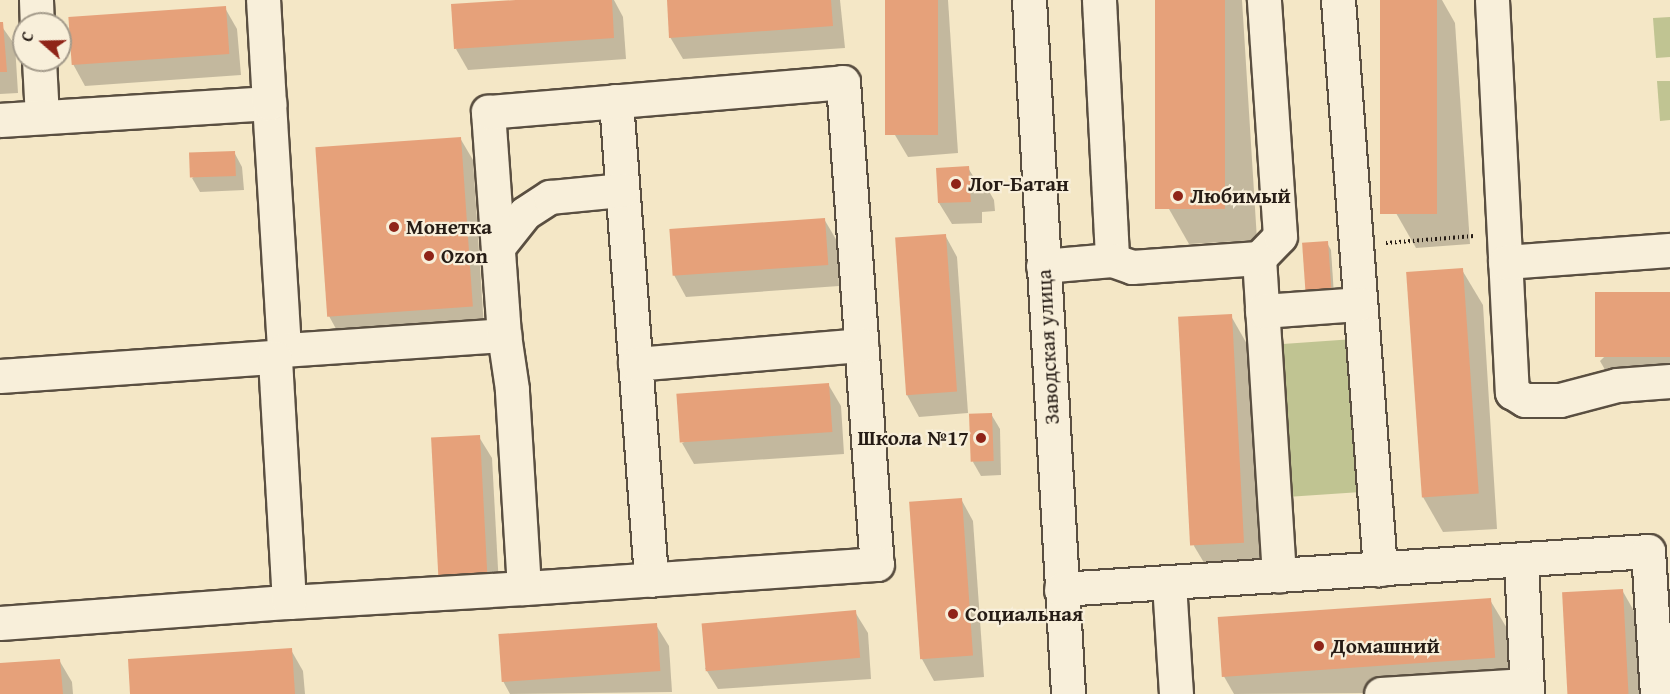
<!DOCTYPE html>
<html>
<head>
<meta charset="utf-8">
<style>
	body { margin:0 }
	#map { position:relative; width:1670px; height:694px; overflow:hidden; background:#f4e7c6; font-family:"Gentium Book Plus",serif }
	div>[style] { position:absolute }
	.green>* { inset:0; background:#c0c492; transform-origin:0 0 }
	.shadow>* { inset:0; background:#0003 }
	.building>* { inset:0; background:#e6a17a; transform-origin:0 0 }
	.path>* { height:4px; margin-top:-2px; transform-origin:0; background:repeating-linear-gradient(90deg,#261c15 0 1.5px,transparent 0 4.5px) }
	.roads { filter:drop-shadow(2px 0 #5a4f41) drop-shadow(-2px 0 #5a4f41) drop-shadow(0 2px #5a4f41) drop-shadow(0 -2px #5a4f41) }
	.minor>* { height:33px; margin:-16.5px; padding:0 16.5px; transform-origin:16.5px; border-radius:16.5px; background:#f8efda }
	.dots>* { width:16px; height:16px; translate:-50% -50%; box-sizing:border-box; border:3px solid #f8efda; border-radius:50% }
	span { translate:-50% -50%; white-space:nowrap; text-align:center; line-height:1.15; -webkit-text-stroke:4.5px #f8efda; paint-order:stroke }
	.poi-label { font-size:21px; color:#261c15; font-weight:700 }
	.left { translate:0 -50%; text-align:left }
	.right { translate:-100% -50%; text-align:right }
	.street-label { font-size:21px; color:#261c15 }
	.north { position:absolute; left:12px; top:12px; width:60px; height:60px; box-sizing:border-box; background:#f8efda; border:2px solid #a49b8b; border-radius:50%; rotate:290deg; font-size:16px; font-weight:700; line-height:24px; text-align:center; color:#261c15 }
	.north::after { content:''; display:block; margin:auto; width:21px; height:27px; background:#8f2418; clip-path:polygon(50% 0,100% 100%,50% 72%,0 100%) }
</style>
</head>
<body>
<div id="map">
	<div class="green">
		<div style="clip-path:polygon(1670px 17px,1670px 57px,1656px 58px,1653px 18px)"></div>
		<div style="clip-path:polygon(1657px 81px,1670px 81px,1670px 120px,1660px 121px)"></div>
		<div style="left:1354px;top:339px;width:153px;height:82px;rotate:86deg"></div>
	</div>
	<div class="shadow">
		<div style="clip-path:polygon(538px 0,614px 0,623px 17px,626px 59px,468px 70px,456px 49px)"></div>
		<div style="clip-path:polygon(668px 0,840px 0,845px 48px,683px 59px,670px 37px)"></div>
		<div style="clip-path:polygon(886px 0,948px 0,958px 153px,908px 157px,895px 135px)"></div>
		<div style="clip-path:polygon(1156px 0,1242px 0,1257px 240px,1189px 244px,1169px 209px)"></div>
		<div style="clip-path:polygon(1381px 0,1442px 0,1455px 23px,1470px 244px,1416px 248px,1396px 213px)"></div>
		<div style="clip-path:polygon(225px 8px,237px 29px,241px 75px,85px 86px,73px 64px)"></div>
		<div style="clip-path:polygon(0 24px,15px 45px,18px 93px,0 94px)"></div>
		<div style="clip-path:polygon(460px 138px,473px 160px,484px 328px,341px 338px,329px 316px)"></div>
		<div style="clip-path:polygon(234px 152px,242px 167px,244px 190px,200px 192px,192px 178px)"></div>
		<div style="clip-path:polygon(968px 168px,975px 179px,982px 179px,994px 200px,995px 211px,982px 212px,982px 223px,952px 224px,939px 203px)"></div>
		<div style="clip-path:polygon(824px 219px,837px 241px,839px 286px,686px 297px,674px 275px)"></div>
		<div style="clip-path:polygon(945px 235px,957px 257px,968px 413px,919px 417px,907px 395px)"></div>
		<div style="clip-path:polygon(1327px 243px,1331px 250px,1334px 295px,1311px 297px,1307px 290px,1303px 245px)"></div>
		<div style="clip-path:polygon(1462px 270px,1483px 305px,1497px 529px,1443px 532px,1423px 497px,1408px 273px)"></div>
		<div style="clip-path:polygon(1670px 293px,1670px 393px,1620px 396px,1600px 361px)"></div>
		<div style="clip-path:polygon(1231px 316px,1251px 351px,1265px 578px,1215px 581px,1194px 546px)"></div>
		<div style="clip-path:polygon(828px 384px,841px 406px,844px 454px,694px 464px,682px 443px)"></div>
		<div style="clip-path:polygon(991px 414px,1000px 429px,1001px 475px,981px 476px,973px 462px)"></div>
		<div style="clip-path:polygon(479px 437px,492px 458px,500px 605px,441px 587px)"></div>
		<div style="clip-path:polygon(961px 499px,973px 521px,984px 677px,934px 681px,922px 659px,911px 503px)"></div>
		<div style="clip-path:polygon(1622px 590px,1642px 625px,1645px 694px,1568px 694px)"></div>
		<div style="clip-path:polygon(1490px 600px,1511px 635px,1514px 692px,1234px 694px,1222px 673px)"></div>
		<div style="clip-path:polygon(855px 612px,868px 633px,871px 679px,718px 689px,705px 668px)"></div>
		<div style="clip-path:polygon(656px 625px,669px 646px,672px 692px,510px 694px,503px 681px)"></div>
		<div style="clip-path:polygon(291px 650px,303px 671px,305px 694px,131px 694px)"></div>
		<div style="clip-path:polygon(59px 660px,72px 682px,73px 694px,0 694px,0 664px)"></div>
	</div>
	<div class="building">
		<div style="clip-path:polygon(516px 0,612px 0,614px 38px,454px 49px,451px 4px)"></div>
		<div style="clip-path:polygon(667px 0,831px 0,833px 26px,669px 38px)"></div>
		<div style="left:885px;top:0;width:53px;height:135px"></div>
		<div style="left:1155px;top:0;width:70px;height:209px"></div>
		<div style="left:1380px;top:0;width:57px;height:214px"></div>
		<div style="left:226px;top:6px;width:48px;height:158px;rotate:86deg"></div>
		<div style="clip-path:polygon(0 22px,3px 22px,7px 72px,0 72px)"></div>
		<div style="left:461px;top:137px;width:170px;height:146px;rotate:86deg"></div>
		<div style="left:235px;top:151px;width:25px;height:46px;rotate:88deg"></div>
		<div style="clip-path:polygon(969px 166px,970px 178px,983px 177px,984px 190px,970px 190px,971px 202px,938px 203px,936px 168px)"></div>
		<div style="left:825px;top:218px;width:47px;height:156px;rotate:86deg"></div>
		<div style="left:946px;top:234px;width:158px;height:51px;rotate:86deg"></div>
		<div style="left:1328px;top:241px;width:48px;height:26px;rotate:86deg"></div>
		<div style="left:1463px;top:268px;width:226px;height:57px;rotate:86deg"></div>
		<div style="left:1670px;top:292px;width:65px;height:75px;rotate:90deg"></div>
		<div style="left:1232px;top:314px;width:229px;height:54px;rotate:87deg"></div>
		<div style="left:829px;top:383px;width:49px;height:153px;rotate:86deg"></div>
		<div style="left:992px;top:413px;width:48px;height:23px;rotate:88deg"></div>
		<div style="left:480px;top:435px;width:149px;height:49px;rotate:87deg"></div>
		<div style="left:962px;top:498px;width:158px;height:53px;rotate:86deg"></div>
		<div style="left:1623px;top:589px;width:105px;height:61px;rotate:87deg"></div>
		<div style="left:1491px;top:598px;width:60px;height:274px;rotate:86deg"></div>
		<div style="left:856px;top:610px;width:48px;height:155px;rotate:85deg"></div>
		<div style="left:657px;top:623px;width:48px;height:159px;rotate:86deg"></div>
		<div style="clip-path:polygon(292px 648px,295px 694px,130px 694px,128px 659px)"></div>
		<div style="clip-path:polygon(60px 659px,63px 694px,0 694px,0 663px)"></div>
	</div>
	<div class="path">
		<div style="left:1386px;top:243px;width:88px;rotate:-4.5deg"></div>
	</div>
	<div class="roads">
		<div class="minor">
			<div style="left:36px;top:0;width:24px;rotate:88deg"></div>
			<div style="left:1029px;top:0;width:695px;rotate:86.78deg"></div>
			<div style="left:1099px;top:0;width:260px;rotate:87.1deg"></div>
			<div style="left:1338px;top:0;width:571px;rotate:85.78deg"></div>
			<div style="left:1492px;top:0;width:393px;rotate:87.1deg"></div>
			<div style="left:1512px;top:392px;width:15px;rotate:32deg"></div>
			<div style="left:1525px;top:400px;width:35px"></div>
			<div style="left:1560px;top:400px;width:59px;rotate:-14.7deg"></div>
			<div style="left:1617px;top:385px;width:53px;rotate:-4.3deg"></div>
			<div style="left:39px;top:60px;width:57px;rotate:87deg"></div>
			<div style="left:616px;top:101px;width:480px;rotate:85.8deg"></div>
			<div style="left:269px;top:103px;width:247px;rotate:86.5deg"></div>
			<div style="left:284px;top:350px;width:221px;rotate:-3.9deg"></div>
			<div style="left:504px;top:335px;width:224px;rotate:-94.1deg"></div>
			<div style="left:488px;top:112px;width:356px;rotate:-4.8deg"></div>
			<div style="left:843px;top:82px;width:483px;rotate:86deg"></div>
			<div style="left:877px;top:564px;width:354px;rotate:176.1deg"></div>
			<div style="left:524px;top:588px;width:199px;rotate:-93.5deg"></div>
			<div style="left:512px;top:389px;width:55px;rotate:-98.4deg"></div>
			<div style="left:0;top:120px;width:270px;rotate:-3.6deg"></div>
			<div style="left:269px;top:103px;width:103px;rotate:-93.3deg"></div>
			<div style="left:498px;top:247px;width:43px;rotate:-51.5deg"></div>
			<div style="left:525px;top:213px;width:30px;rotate:-33deg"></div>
			<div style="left:550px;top:197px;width:72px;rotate:-5.6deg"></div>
			<div style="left:1259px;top:258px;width:318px;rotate:86.4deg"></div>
			<div style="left:1505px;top:262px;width:165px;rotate:-4.2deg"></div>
			<div style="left:1043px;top:266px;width:69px;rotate:-5deg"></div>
			<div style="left:1112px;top:260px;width:21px;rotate:19deg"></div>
			<div style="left:1132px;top:267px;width:127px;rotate:-4.1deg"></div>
			<div style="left:1259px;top:258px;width:30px;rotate:-46deg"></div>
			<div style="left:1280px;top:236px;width:237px;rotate:-93.9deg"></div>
			<div style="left:1262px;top:311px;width:97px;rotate:-4.1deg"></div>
			<div style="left:635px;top:364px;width:227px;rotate:-4.8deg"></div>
			<div style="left:0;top:376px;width:276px;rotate:-4deg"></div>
			<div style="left:275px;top:357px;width:11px;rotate:-38deg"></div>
			<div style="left:1521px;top:560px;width:134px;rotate:87.4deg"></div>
			<div style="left:1169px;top:583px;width:111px;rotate:86.4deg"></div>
			<div style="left:1061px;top:589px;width:588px;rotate:-3.7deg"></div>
			<div style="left:1648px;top:551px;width:143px;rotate:86.4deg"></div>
			<div style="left:289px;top:602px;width:235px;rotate:-3.4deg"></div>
			<div style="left:0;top:623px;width:290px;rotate:-4.2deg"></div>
			<div style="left:289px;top:602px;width:245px;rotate:-93.3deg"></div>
			<div style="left:1381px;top:694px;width:145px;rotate:-3.6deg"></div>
		</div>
	</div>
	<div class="dots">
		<div style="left:956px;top:184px;background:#8f2418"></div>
		<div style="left:1178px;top:196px;background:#8f2418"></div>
		<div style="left:394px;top:227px;background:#8f2418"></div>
		<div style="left:429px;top:256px;background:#8f2418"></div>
		<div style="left:981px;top:438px;background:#8f2418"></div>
		<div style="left:953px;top:614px;background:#8f2418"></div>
		<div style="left:1319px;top:646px;background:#8f2418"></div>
	</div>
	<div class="poi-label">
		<span class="left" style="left:968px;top:184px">Лог-Батан</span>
		<span class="left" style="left:1190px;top:196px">Любимый</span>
		<span class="left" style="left:406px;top:227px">Монетка</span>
		<span class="left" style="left:441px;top:256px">Ozon</span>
		<span class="right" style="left:969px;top:438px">Школа №17</span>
		<span class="left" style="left:965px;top:614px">Социальная</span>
		<span class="left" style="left:1331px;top:646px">Домашний</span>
	</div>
	<div class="street-label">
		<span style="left:1048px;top:347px;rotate:-93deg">Заводская улица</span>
	</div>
	<div class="north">С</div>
</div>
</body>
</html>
